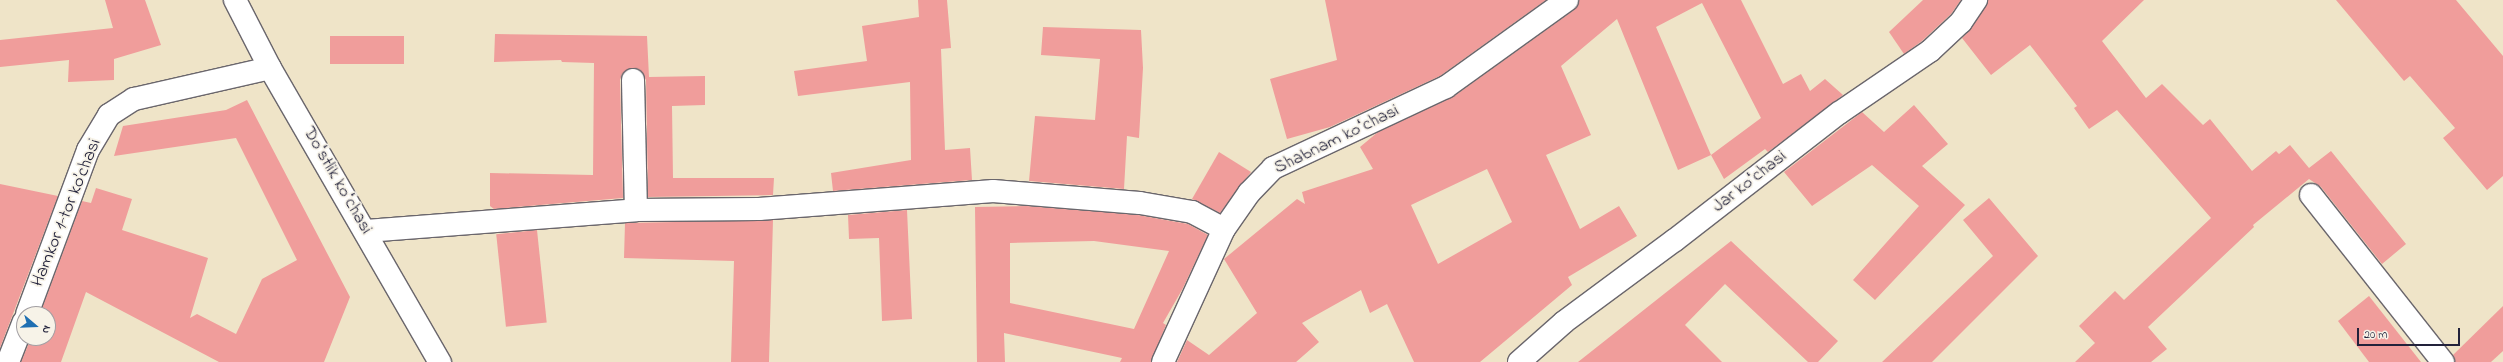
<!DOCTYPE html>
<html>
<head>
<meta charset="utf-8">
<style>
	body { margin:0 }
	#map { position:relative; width:2503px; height:362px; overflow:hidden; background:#efe4c8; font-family:"Indie Flower",sans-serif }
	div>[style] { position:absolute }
	.building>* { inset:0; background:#f09d9b; transform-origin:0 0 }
	.roads { filter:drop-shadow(1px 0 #6a666c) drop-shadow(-1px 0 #6a666c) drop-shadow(0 1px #6a666c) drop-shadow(0 -1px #6a666c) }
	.minor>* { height:22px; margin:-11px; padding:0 11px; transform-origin:11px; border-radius:11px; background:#fff }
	span { translate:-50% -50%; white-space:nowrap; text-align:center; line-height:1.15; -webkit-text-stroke:3.5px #f7f3e8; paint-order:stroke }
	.street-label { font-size:18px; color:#22223b }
	.north { position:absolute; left:16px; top:306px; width:40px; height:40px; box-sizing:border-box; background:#f7f3e8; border:1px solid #a29fa3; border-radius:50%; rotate:109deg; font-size:11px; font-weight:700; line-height:16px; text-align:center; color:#22223b }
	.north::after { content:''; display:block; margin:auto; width:14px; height:18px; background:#1f6fb2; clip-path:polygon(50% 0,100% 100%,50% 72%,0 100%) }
	.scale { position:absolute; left:2357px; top:328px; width:103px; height:18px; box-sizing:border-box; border:2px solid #22223b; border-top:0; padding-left:5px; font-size:12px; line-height:14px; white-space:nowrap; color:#22223b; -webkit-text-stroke:3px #f7f3e8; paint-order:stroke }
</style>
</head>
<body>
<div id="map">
	<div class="building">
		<div style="clip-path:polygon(105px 0,145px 0,161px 45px,114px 59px,114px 80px,68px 82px,69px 60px,0 67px,0 40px,113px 28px)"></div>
		<div style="clip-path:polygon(918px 0,947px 0,951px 48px,941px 49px,945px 150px,970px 148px,972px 180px,833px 191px,831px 173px,911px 160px,910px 82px,798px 96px,794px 71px,867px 61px,862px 26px,919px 17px)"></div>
		<div style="clip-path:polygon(1325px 0,1546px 0,1440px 76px,1330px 127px,1287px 139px,1270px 79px,1337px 60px)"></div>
		<div style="clip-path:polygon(evenodd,1579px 0,1741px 0,1783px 84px,1801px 74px,1810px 91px,1825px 79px,1843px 95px,1768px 152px,1765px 149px,1724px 179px,1711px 155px,1678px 170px,1617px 19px,1561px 66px,1591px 135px,1546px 155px,1580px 229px,1619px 206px,1637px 236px,1568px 277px,1572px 285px,1480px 362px,1414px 362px,1387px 304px,1370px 313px,1361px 290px,1302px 323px,1319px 342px,1296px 362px,1177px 362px,1187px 340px,1209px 355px,1257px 313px,1224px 259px,1297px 199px,1305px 204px,1302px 192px,1373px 169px,1360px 147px,1378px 132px,1453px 97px,1574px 10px,1579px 0,1702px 3px,1761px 118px,1711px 155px,1656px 27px,1702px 3px,1579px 0,1487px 169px,1512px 222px,1438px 264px,1411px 205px,1487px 169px)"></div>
		<div style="clip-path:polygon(1923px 0,1961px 0,1951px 14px,1922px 41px,1904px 54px,1889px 32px)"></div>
		<div style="clip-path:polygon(1988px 0,2144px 0,2102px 41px,2146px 98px,2162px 84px,2203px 125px,2210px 119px,2252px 171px,2276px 151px,2279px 154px,2290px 145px,2309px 168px,2331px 151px,2406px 244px,2382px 264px,2321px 187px,2309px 179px,2253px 225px,2254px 227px,2148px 327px,2167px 349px,2151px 362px,2075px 362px,2095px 343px,2079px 326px,2115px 291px,2124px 300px,2211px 218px,2117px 110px,2089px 129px,2074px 108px,2077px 106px,2030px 45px,1991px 75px,1962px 38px,1971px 29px)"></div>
		<div style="clip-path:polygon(2336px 0,2456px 0,2503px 56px,2503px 176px,2487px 190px,2443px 138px,2455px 128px,2410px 76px,2404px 81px)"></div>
		<div style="clip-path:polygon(1043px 27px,1141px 30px,1143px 68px,1139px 138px,1127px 136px,1124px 189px,1029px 181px,1035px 116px,1095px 120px,1100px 59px,1041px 55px)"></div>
		<div style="clip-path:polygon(495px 34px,647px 36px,649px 77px,705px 76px,705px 105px,672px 106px,673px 178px,774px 178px,773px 195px,648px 197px,646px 80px,639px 69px,632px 68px,622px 74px,620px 80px,623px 198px,494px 209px,490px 206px,490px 173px,593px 175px,594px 63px,562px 62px,561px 60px,494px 62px)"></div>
		<div style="left:404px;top:36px;width:28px;height:74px;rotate:90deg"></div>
		<div style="clip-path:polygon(247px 100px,350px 297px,324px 362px,219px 362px,86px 292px,61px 362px,21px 362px,31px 338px,48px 338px,48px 314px,40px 314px,82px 201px,91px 203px,96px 188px,132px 199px,122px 230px,208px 258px,190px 318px,197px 314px,236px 334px,262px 279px,297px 260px,236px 138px,114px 156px,123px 126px,226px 110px)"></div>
		<div style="clip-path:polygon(1914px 105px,1948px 144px,1922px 166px,1965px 205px,1875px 300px,1853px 280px,1919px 206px,1872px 165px,1812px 206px,1784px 172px,1862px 112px,1884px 132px)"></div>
		<div style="clip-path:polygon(1219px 152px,1251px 172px,1220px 213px,1192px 199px)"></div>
		<div style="clip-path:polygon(0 184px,58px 196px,0 348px)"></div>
		<div style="clip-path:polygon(1989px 198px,2038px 256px,1932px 362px,1882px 362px,1993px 256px,1963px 220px)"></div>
		<div style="clip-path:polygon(evenodd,1027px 206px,1138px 215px,1188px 224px,1208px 235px,1183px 288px,1163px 323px,1166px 325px,1151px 362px,1120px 362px,1122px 358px,1004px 333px,1005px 362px,977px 362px,975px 207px,1027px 206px,1094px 241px,1169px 251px,1134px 329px,1010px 303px,1010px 243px,1094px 241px)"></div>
		<div style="clip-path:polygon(907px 210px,912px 319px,882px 321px,879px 238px,849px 239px,848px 215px)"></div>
		<div style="clip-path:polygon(773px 220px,769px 362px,731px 362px,734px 261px,624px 258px,625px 223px)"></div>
		<div style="left:537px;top:230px;width:93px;height:41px;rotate:84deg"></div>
		<div style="clip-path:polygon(1731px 241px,1838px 341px,1818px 362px,1808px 362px,1725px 284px,1685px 325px,1722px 362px,1578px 362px)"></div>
		<div style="clip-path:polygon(2369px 296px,2421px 362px,2369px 362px,2338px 321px)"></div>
		<div style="clip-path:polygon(2503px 306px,2503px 351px,2491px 362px,2455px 362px,2453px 355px)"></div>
	</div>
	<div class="roads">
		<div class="minor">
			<div style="left:235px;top:0;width:76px;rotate:62.8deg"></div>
			<div style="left:270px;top:68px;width:340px;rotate:60deg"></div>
			<div style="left:633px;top:80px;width:130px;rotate:88.7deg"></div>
			<div style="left:2311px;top:195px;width:213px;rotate:51.7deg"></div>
			<div style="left:366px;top:231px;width:271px;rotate:-4.4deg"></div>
			<div style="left:636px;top:210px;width:123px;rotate:-0.5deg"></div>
			<div style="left:759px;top:209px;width:235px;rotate:-4.4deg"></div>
			<div style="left:993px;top:191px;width:147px;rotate:4.7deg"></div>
			<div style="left:1140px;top:203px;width:53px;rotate:9.8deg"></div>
			<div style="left:1192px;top:212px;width:36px;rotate:28deg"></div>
			<div style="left:27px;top:314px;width:175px;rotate:-69.6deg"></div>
			<div style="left:88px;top:150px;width:41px;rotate:-59deg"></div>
			<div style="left:109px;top:115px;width:30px;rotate:-33deg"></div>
			<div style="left:134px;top:99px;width:139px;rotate:-12.8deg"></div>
			<div style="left:8px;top:362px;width:44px;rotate:-68.7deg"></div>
			<div style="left:1163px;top:362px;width:146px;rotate:-65.4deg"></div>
			<div style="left:1224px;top:229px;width:44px;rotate:-55.2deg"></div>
			<div style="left:1249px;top:193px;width:35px;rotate:-46deg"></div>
			<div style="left:1273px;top:168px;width:191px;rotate:-25.1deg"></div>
			<div style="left:1446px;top:87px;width:149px;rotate:-35.7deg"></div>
			<div style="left:1519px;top:362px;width:60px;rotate:-41.6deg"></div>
			<div style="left:1564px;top:322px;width:138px;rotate:-36.5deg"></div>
			<div style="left:1675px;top:240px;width:207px;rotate:-37.8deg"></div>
			<div style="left:1839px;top:113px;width:110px;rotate:-34.3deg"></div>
			<div style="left:1930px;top:51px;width:42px;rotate:-43.1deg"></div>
			<div style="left:1961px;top:22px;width:27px;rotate:-56deg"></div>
		</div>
	</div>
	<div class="street-label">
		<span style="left:1337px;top:140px;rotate:-26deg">Shabnam koʻchasi</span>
		<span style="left:337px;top:181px;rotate:60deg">Doʻstlik koʻchasi</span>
		<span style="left:1750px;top:182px;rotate:-38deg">Jar koʻchasi</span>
		<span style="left:67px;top:213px;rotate:-68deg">Hamkor 1-tor koʼchasi</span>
	</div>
	<div class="north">N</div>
	<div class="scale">20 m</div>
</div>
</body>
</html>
